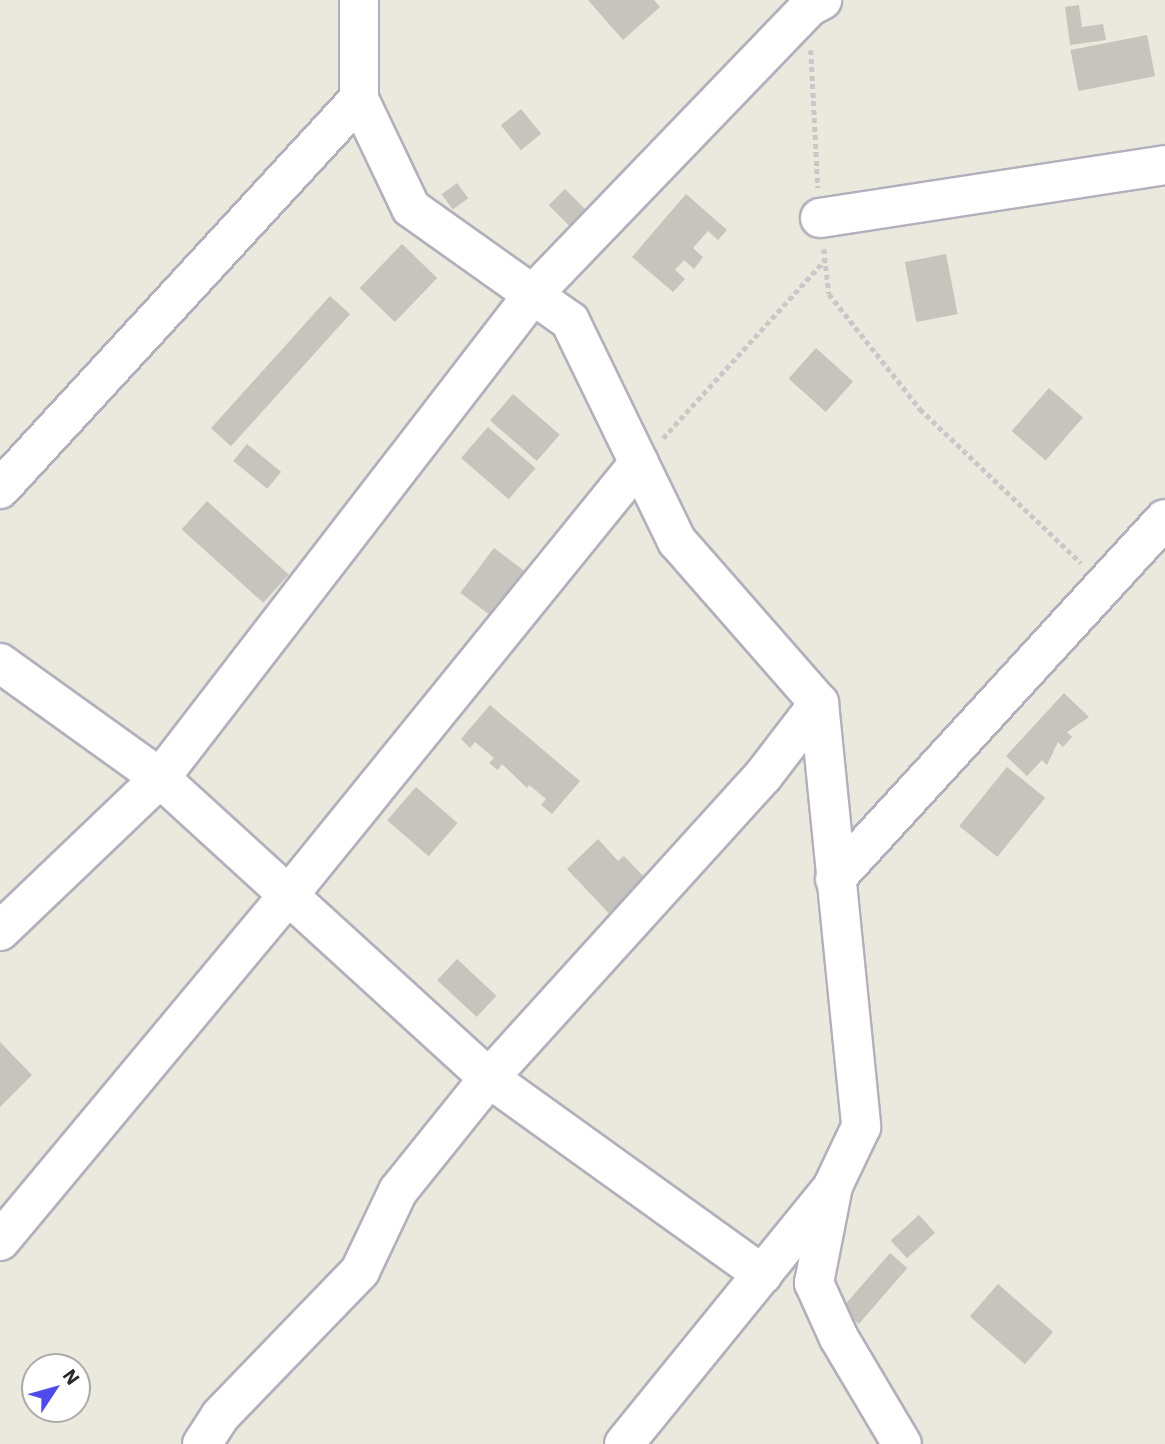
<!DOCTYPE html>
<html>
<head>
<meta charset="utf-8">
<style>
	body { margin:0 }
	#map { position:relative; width:1165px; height:1444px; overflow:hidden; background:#ebe8dd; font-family:"IBM Plex Sans",sans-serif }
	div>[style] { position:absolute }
	.building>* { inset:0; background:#c6c4bc; transform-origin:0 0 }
	.path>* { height:4.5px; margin-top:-2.25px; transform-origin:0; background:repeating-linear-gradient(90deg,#c8c8c8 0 5px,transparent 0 8.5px) }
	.roads { filter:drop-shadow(2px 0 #b1b0bc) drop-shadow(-2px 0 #b1b0bc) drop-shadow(0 2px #b1b0bc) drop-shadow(0 -2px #b1b0bc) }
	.minor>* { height:38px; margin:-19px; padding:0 19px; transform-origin:19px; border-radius:19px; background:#fff }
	span { translate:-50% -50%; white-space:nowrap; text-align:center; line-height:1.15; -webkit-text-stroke:5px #fff; paint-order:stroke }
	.north { position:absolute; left:21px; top:1353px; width:70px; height:70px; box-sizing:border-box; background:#fff; border:2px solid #aaa; border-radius:50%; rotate:54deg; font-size:19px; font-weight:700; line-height:28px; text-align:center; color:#2a2a2a }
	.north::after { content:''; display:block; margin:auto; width:24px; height:32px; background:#504aea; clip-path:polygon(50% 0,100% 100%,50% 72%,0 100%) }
</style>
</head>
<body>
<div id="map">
	<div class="building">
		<div style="clip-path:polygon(588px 0,654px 0,660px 7px,623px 40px)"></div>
		<div style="clip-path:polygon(1079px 5px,1082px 27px,1103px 24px,1106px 40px,1070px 45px,1065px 7px)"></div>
		<div style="left:1147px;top:35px;width:42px;height:78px;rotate:79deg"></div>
		<div style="left:521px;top:109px;width:32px;height:26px;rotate:51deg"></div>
		<div style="left:457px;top:183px;width:19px;height:19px;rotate:54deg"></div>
		<div style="left:565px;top:189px;width:33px;height:23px;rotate:45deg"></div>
		<div style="clip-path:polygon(686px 194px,727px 230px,718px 240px,708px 231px,693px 248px,703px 257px,694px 269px,684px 260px,675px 270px,685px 279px,673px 292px,632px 257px)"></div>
		<div style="left:402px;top:244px;width:49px;height:61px;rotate:44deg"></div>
		<div style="left:946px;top:254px;width:61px;height:42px;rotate:79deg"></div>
		<div style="left:330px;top:296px;width:27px;height:178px;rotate:42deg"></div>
		<div style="left:816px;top:348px;width:50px;height:41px;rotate:42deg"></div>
		<div style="left:1049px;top:388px;width:45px;height:57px;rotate:41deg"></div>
		<div style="left:513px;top:394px;width:62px;height:35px;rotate:41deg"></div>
		<div style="left:488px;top:427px;width:63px;height:41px;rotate:41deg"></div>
		<div style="left:247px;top:444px;width:44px;height:22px;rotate:39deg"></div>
		<div style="left:207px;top:501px;width:110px;height:38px;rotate:42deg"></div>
		<div style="left:494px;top:548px;width:41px;height:56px;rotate:37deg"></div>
		<div style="clip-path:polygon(1064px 693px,1089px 717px,1067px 732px,1072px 737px,1063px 747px,1058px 742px,1047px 765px,1042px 760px,1027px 776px,1006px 756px)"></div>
		<div style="clip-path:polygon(490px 705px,580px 781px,552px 814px,541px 805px,546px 799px,529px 785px,527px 788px,502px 764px,498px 770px,489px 763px,494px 758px,475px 742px,470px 748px,461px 739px)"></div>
		<div style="left:1007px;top:767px;width:49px;height:76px;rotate:39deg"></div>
		<div style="left:416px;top:787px;width:55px;height:44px;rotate:41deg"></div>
		<div style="clip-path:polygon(598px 839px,618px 861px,624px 856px,647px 880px,618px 923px,567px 869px)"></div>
		<div style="left:457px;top:959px;width:54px;height:29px;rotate:43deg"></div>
		<div style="clip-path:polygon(0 1042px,32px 1075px,0 1107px)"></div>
		<div style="left:919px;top:1215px;width:24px;height:38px;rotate:48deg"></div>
		<div style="left:890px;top:1253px;width:23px;height:74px;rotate:41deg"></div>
		<div style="left:998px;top:1284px;width:73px;height:43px;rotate:41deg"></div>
	</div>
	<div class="path">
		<div style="left:811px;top:50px;width:138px;rotate:87.1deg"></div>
		<div style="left:824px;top:249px;width:45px;rotate:83.7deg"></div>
		<div style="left:829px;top:294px;width:147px;rotate:51.6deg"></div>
		<div style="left:920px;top:409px;width:223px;rotate:43.7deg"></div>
		<div style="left:663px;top:438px;width:239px;rotate:-47.7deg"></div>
	</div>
	<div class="roads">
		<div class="minor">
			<div style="left:359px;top:0;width:99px;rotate:90deg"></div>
			<div style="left:359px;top:99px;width:121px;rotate:64.5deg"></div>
			<div style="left:411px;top:208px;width:195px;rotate:35.4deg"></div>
			<div style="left:570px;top:321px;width:245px;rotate:64.1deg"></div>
			<div style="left:677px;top:541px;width:215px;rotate:48.8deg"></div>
			<div style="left:819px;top:703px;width:426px;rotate:84.3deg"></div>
			<div style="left:861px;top:1127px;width:65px;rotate:115.4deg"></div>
			<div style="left:833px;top:1186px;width:99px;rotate:101.1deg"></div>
			<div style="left:814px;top:1283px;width:60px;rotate:65.6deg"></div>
			<div style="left:839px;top:1338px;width:123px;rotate:59.3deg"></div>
			<div style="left:820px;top:218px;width:349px;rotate:-8.7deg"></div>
			<div style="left:0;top:489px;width:530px;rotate:-47.37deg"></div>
			<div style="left:0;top:663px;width:197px;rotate:35.7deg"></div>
			<div style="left:160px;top:778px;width:445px;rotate:42.4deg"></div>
			<div style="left:489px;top:1078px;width:337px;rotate:35.7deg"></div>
			<div style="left:835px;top:879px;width:488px;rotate:-47.5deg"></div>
			<div style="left:0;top:931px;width:221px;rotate:-43.7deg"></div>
			<div style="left:160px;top:778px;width:614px;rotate:-52.35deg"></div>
			<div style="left:535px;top:292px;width:395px;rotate:-46.1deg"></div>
			<div style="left:809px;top:7px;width:15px;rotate:-28deg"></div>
			<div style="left:0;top:1241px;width:448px;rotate:-50.2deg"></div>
			<div style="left:287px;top:897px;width:559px;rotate:-50.96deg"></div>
			<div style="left:202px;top:1444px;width:33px;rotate:-57deg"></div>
			<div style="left:220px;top:1416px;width:202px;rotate:-46deg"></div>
			<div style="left:360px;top:1271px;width:89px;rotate:-64.6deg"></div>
			<div style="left:398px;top:1191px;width:145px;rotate:-51.2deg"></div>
			<div style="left:489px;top:1078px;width:408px;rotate:-47.8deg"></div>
			<div style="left:763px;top:776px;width:92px;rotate:-52.5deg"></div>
			<div style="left:624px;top:1444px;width:323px;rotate:-50.9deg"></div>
		</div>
	</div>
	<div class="north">N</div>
</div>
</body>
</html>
